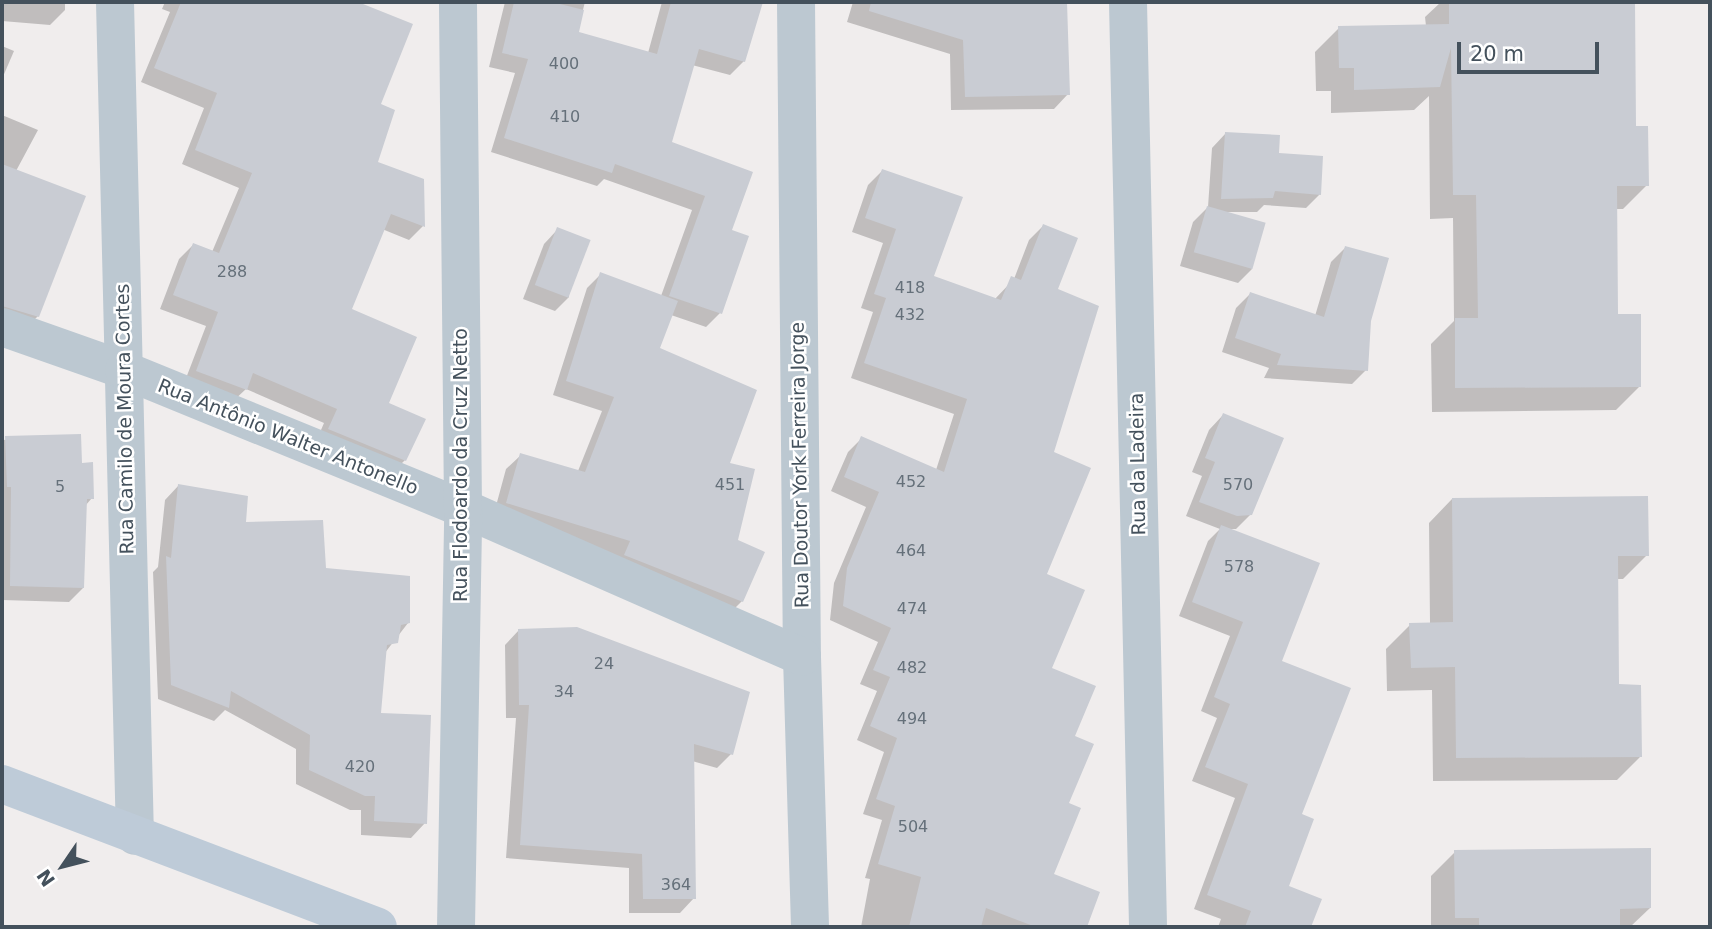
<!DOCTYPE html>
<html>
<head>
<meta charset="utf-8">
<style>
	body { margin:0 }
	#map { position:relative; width:1712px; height:929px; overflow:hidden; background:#f0eded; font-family:"DejaVu Sans",sans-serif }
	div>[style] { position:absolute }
	.shadow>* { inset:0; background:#0003 }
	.building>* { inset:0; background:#c9ccd3; transform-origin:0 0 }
	.street>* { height:38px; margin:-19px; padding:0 19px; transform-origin:19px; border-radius:19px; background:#bcc8d1 }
	.secondary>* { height:38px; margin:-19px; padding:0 19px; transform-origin:19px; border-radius:19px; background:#becbd8 }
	span { translate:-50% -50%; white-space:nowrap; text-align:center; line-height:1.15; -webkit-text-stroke:5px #fff; paint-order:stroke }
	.number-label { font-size:16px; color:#65707a }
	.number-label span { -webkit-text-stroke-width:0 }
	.street-label { font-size:19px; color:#44515c }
	.frame { position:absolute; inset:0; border:4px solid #44515c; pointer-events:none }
	.north { position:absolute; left:28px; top:831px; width:70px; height:70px; -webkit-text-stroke:5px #fff; paint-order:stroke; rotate:235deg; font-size:19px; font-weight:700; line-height:28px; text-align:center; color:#44515c }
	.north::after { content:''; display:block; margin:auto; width:24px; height:32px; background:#44515c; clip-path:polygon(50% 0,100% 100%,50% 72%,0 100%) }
	.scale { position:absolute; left:1457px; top:42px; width:142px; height:32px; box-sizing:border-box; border:4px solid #44515c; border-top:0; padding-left:9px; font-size:21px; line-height:24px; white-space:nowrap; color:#44515c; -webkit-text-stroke:5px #fff; paint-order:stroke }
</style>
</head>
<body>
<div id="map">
	<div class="shadow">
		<div style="clip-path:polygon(2px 2px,65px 2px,65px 10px,50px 25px,2px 21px)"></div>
		<div style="clip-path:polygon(165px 2px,354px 2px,411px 25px,379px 105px,375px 163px,423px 226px,409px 240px,382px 229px,350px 310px,405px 460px,391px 474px,315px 444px,324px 423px,246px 389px,231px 403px,183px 386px,206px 326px,160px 309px,179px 259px,193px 245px,212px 252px,239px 188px,182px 164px,204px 108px,141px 82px,170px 12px,162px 9px)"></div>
		<div style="clip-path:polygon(505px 2px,585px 2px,577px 33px,648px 53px,662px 2px,743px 2px,759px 6px,744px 61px,730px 75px,692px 65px,669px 143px,730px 231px,720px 313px,706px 327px,671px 315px,658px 349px,728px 464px,742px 601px,728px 615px,493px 517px,506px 469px,521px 455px,578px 471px,602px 411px,553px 395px,587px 288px,601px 274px,661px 296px,692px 210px,604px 179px,597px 186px,491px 152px,515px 73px,489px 67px)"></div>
		<div style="clip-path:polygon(853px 2px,1044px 2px,1068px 94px,1054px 109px,951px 110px,950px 54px,847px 22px)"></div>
		<div style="clip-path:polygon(1441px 2px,1633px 2px,1634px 128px,1647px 185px,1623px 209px,1616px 209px,1617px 316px,1640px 386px,1616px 410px,1432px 412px,1431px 344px,1454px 321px,1453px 218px,1430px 219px,1429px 96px,1414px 110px,1331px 113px,1331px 91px,1316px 91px,1315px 52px,1339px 28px,1426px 26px,1425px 17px)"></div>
		<div style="clip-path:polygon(2px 46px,14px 51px,2px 79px)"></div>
		<div style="clip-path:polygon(2px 115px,38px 130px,16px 171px,38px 316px,24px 330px,2px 322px)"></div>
		<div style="clip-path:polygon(1226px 133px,1277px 155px,1320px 194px,1306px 208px,1264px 205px,1257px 212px,1225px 212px,1252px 269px,1238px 283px,1180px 266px,1193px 222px,1208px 207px,1212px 148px)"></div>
		<div style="clip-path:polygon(882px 171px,932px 277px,994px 300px,1014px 279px,1029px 240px,1043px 226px,1055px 290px,1044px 575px,1050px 669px,1073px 737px,1067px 804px,1051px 875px,1098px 893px,1085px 927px,861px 927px,870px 879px,865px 878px,882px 820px,863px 814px,884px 752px,857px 740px,877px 691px,860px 684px,878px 642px,830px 620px,834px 583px,866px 507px,831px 491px,848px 452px,862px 438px,936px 470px,954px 414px,851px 378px,873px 312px,861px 308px,883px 243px,852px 232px,868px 185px)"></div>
		<div style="clip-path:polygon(558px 229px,569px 297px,555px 311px,523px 299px,544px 244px)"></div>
		<div style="clip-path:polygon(1345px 248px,1369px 320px,1366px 370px,1352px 384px,1264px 378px,1269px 368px,1222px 352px,1236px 308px,1250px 294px,1315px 316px,1331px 262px)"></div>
		<div style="clip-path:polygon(1223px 415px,1251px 514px,1236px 529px,1227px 529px,1280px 662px,1300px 815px,1287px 887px,1320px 900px,1309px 927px,1218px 927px,1221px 919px,1194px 909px,1235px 798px,1192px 781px,1217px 718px,1201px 711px,1230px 636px,1179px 616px,1208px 541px,1220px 529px,1186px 516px,1202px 476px,1192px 472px,1209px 430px)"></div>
		<div style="clip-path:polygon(80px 436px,81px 465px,92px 498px,85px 506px,83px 588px,69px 602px,2px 600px,2px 440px)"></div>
		<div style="clip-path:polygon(179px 485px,408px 623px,384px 654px,379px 715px,425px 823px,411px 838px,361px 835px,361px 810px,350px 810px,296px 784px,296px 749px,225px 710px,214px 721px,158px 699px,153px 572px,158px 567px,165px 500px)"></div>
		<div style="clip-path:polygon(1452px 499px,1647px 555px,1623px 579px,1617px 579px,1617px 686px,1640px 757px,1617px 780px,1433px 781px,1432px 690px,1387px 691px,1386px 649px,1410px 625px,1430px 624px,1429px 523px)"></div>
		<div style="clip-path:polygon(519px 630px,731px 754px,717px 768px,692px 761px,694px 898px,680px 913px,629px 913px,629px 868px,506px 858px,516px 718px,506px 718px,505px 645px)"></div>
		<div style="clip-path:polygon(1455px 852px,1650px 908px,1630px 927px,1431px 927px,1431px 876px)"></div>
	</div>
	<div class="building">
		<div style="clip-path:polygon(181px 2px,358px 2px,413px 24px,381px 104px,395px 110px,378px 162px,424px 179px,425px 227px,391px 214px,352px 309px,417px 337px,389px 403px,426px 419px,406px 461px,328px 429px,337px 409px,253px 373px,247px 390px,196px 371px,218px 312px,173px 295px,193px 243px,219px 253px,252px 173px,195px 150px,217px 93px,154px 68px)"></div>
		<div style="clip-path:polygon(514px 2px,552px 2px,584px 10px,579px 32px,657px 54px,671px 2px,763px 2px,745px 62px,699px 49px,672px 142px,753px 172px,732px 230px,749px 236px,722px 314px,669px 296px,705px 196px,615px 164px,612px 173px,504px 138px,528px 59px,502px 53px)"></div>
		<div style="clip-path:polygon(871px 2px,1067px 2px,1070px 95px,965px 97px,963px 40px,869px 11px)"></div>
		<div style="clip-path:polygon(1449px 2px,1635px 2px,1636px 126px,1648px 126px,1649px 186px,1617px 186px,1618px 314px,1641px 314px,1641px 387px,1455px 388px,1455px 318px,1478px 318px,1476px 195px,1453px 195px,1451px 48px,1440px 87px,1354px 90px,1354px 68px,1339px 68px,1338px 26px,1449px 24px)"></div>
		<div style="clip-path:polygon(1225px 132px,1280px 135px,1279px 153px,1323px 156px,1321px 195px,1275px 191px,1273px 198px,1221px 199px)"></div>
		<div style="clip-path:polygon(2px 164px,86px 196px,39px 317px,2px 306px)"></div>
		<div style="clip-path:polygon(882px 169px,963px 197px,934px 276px,1001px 300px,1011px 276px,1021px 280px,1043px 224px,1078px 238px,1058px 289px,1099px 306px,1054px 452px,1091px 468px,1047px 574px,1085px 590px,1052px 668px,1096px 686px,1075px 736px,1094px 744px,1069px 803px,1081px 808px,1054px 874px,1100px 892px,1087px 927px,1036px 927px,986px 908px,981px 927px,909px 927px,921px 877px,878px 864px,895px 806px,876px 799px,897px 738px,870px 726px,890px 677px,873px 670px,891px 628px,843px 606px,847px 568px,879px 492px,844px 477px,861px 436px,944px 472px,967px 399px,864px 363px,886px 298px,874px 294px,896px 229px,865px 218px)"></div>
		<div style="left:1207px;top:206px;width:61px;height:48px;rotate:16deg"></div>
		<div style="left:557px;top:227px;width:36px;height:62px;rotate:21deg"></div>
		<div style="clip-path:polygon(1345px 246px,1389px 258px,1371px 321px,1368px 371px,1277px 365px,1281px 354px,1235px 338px,1250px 292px,1324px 317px)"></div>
		<div style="clip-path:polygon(600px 272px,678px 301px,660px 348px,757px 390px,730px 463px,755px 469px,738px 540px,765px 552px,743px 602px,624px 555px,630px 541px,506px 503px,520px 453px,585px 472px,614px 397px,566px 381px)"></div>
		<div style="clip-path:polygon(1223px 413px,1284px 438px,1252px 515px,1237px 516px,1199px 502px,1215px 462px,1205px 458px)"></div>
		<div style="clip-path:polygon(81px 434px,82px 463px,93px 462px,94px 499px,87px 499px,84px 588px,10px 586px,11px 487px,7px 487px,5px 436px)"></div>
		<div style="clip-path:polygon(178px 484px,248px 496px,246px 522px,323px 520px,326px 568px,410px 576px,410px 623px,401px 625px,398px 643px,387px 645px,381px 713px,431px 715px,427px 824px,374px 821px,375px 796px,365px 796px,309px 770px,310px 735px,231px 691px,229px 708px,171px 685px,166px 556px,171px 558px)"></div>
		<div style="clip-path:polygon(1648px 496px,1649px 556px,1618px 556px,1619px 684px,1641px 685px,1642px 757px,1456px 758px,1455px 667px,1411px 668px,1409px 623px,1453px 622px,1452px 498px)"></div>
		<div style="clip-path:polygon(1221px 525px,1320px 563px,1282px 661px,1351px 688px,1302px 814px,1314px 819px,1289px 886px,1322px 899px,1311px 927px,1245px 927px,1251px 911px,1207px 895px,1248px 784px,1205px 767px,1230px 704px,1214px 697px,1243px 622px,1192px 602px)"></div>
		<div style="clip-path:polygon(577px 627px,750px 692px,733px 755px,694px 744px,696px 899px,643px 899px,642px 854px,520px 845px,529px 705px,519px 705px,518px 629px)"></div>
		<div style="clip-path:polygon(1651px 848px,1651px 908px,1620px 909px,1620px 927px,1479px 927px,1479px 918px,1455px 918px,1454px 850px)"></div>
	</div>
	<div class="street">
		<div style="left:115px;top:2px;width:834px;rotate:88.63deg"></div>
		<div style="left:796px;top:2px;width:655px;rotate:89.48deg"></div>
		<div style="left:802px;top:657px;width:270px;rotate:88.3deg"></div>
		<div style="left:1128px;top:2px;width:925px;rotate:88.76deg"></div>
		<div style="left:2px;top:327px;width:129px;rotate:19.4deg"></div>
		<div style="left:124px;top:370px;width:366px;rotate:22.2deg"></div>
		<div style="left:463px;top:508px;width:370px;rotate:23.7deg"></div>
		<div style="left:456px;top:927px;width:419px;rotate:-89deg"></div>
		<div style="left:463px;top:508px;width:506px;rotate:-90.57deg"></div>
	</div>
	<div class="secondary">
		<div style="left:2px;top:784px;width:402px;rotate:20.8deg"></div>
	</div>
	<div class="number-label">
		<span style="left:564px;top:64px">400</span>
		<span style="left:565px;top:117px">410</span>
		<span style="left:232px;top:272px">288</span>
		<span style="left:910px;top:288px">418</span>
		<span style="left:910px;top:315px">432</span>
		<span style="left:911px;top:482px">452</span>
		<span style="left:730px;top:485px">451</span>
		<span style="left:1238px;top:485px">570</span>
		<span style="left:60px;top:487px">5</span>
		<span style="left:911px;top:551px">464</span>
		<span style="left:1239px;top:567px">578</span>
		<span style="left:912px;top:609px">474</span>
		<span style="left:604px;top:664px">24</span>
		<span style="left:912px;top:668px">482</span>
		<span style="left:564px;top:692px">34</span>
		<span style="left:912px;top:719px">494</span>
		<span style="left:360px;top:767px">420</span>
		<span style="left:913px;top:827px">504</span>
		<span style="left:676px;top:885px">364</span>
	</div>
	<div class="street-label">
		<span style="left:125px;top:419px;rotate:-91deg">Rua Camilo de Moura Cortes</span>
		<span style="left:288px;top:437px;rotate:22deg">Rua Antônio Walter Antonello</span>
		<span style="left:1138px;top:464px;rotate:-91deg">Rua da Ladeira</span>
		<span style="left:461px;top:465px;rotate:-90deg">Rua Flodoardo da Cruz Netto</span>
		<span style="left:800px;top:465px;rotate:-91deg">Rua Doutor York Ferreira Jorge</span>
	</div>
	<div class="frame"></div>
	<div class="north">N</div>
	<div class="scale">20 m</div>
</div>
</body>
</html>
